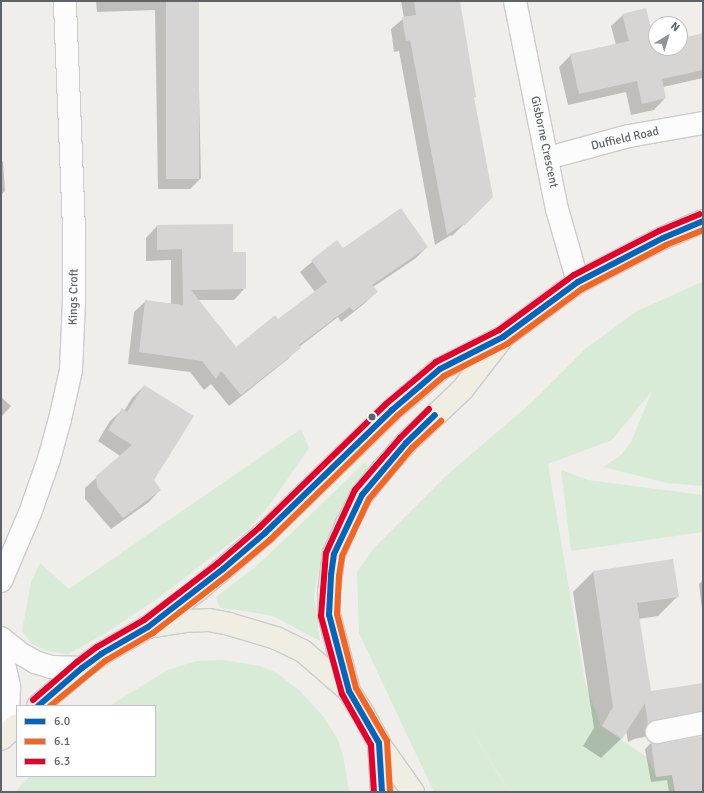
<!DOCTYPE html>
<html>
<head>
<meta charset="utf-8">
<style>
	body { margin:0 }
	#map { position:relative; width:704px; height:793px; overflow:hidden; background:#efeeea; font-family:Signika,sans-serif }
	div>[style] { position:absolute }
	.green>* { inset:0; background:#d8ebd6 }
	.shadow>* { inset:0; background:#0003 }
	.building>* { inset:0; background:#d6d5d3; transform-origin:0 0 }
	.roads { filter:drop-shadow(1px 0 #cbcccc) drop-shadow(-1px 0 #cbcccc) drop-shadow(0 1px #cbcccc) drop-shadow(0 -1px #cbcccc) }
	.street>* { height:22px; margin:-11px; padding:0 11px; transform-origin:11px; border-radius:11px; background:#fdfcfc }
	.secondary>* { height:22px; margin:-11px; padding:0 11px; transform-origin:11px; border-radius:11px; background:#fdfcfc }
	.highway>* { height:22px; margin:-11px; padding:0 11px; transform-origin:11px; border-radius:11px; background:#f0ede3 }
	.bus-1>* { height:6px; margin:-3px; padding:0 3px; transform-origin:3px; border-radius:3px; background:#0065bd }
	.bus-2>* { height:6px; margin:-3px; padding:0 3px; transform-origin:3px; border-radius:3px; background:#f26522 }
	.bus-3>* { height:6px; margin:-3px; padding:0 3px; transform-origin:3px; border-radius:3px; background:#e4002b }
	.dots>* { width:11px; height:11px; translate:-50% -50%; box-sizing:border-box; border:2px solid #fff; border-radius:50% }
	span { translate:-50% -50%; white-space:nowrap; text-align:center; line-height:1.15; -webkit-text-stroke:3px #fff; paint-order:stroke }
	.street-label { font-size:12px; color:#5f6368 }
	.frame { position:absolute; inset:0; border:2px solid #5f6368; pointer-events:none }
	.legend { position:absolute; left:16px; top:705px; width:140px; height:72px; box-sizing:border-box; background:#fff; border:1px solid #bfc1c3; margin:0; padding:5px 7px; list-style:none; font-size:12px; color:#5f6368 }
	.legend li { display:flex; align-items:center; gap:8px; height:20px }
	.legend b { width:20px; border:1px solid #bfc1c3 }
	.north { position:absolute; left:648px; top:16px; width:40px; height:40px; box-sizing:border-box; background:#fff; border:1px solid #bfc1c3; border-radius:50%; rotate:38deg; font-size:11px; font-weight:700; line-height:16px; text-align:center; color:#5f6368 }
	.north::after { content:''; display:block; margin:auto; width:14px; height:18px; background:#919496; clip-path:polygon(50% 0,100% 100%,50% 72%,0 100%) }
</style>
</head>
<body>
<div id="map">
	<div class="green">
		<div style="clip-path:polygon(evenodd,702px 282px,703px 486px,667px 483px,603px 467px,621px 455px,631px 442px,652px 391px,612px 440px,548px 464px,585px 682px,601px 726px,648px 758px,656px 777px,672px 775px,675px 792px,514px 792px,510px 790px,511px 792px,434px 792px,359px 633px,357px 572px,374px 548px,447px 475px,530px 404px,585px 349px,637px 311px,702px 282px,446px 689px,506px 786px,503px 782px,446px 689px)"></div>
		<div style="clip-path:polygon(301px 429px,309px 448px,266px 510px,247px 530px,157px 599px,101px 636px,68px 654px,49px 651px,33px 645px,22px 631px,31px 582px,40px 563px,69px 589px)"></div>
		<div style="clip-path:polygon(366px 461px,369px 470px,352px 493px,332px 526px,322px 554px,314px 595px,320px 641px,273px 616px,245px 611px,220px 608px,216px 597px,254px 568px,280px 544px)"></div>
		<div style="clip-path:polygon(561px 470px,588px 480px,703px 495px,703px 532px,571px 551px)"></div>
		<div style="clip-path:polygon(223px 660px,260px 666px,277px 673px,300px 691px,324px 717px,337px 738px,343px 755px,349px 792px,15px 792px,30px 776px,155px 776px,155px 706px,109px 706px,168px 670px,196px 661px)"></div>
	</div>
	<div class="shadow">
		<div style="clip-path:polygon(96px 1px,197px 1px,201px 178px,190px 189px,158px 189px,155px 10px,97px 12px)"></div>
		<div style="clip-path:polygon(401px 1px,459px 1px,475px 97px,473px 98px,492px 196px,452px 236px,451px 235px,435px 245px,399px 51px,394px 52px,391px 29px,404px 18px)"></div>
		<div style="clip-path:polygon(623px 15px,653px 46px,656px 46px,656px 48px,680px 48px,680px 40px,703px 34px,703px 78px,663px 87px,665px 98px,654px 110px,631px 115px,626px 92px,568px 105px,559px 67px,571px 55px,616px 45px,611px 26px)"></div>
		<div style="clip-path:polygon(3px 161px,5px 191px,1px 195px,1px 162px)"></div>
		<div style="clip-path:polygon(157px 226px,232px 253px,245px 288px,234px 300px,198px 300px,236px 348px,278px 321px,315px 292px,300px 272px,337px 241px,343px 249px,427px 247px,416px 258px,373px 287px,376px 292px,365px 303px,341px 322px,338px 317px,299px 347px,288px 359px,229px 406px,211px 384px,204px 390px,190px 372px,128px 364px,134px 312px,146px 301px,171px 304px,171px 260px,146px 261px,146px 238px)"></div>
		<div style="clip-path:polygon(144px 386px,153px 480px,160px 490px,149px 502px,111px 529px,85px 499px,85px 488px,120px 456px,98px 441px,110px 421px,122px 410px,124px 411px,132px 398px)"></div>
		<div style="clip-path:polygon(1px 397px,11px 406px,1px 417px)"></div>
		<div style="clip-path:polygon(672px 560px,678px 596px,658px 616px,638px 619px,650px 692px,703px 684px,703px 727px,694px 736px,688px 730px,680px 730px,634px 739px,628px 742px,626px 730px,621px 739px,601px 758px,583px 746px,594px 728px,573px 592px,593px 572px)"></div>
		<div style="clip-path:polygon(703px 580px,703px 618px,699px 584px)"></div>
		<div style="clip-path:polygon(703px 737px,703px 792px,669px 792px,667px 780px,651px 782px,645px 749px,651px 743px,659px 745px)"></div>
	</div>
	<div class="building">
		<div style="left:166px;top:1px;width:33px;height:178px"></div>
		<div style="clip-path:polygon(414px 1px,460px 1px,476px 97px,474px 97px,493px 197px,464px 226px,463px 224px,447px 235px,410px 40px,406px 41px,402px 17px,416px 15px)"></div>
		<div style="clip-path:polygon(646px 8px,656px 48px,680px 48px,680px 39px,703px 33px,703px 70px,662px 79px,666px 98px,642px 104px,637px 81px,579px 94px,570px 54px,629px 41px,622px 14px)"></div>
		<div style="clip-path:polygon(401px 208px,428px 247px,372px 285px,378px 292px,353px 311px,350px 307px,299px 345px,301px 348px,241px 395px,221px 371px,216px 379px,202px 361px,139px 352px,145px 300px,183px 305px,182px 249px,157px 250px,157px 225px,233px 224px,233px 252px,246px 252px,246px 289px,191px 290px,236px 347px,275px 315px,278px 319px,327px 282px,311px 260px,337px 240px,343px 248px)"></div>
		<div style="clip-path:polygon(144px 385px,194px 416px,154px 480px,161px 490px,123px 518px,97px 487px,96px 476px,132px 445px,108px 430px,122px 408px,127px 412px)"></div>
		<div style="clip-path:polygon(673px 559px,679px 597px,637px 603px,651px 691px,703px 683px,703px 711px,655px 720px,648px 724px,645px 703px,622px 739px,602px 726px,613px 707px,593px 571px)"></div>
		<div style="clip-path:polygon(703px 736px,703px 792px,675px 792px,672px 775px,656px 777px,651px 742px,659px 744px)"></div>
	</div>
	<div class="roads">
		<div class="street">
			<div style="left:515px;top:1px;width:212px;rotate:78.6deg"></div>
			<div style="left:557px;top:209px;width:76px;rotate:74deg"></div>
			<div style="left:548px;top:158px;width:84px;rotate:-15.2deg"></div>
			<div style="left:629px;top:136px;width:75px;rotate:-10deg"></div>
			<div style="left:657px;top:732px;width:47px;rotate:-11.1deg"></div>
		</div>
		<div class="secondary">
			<div style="left:1px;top:581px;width:74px;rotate:-66.9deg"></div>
			<div style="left:30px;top:513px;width:57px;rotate:-70.6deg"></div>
			<div style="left:49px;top:459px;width:41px;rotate:-74.6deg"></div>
			<div style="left:60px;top:419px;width:50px;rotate:-77.3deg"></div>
			<div style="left:71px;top:370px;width:70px;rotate:-87.5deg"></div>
			<div style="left:74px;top:300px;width:71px;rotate:-90deg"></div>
			<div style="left:74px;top:229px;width:228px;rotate:-92.3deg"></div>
			<div style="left:1px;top:638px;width:22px;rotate:39deg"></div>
			<div style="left:18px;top:652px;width:20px;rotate:30deg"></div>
			<div style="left:35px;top:662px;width:17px;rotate:17deg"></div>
			<div style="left:51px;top:667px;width:31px;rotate:2deg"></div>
			<div style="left:1px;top:651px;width:37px;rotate:77deg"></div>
			<div style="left:9px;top:687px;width:26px;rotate:92deg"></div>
			<div style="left:8px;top:713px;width:25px;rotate:102deg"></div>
		</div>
		<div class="highway">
			<div style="left:148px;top:627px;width:62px;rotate:-36.5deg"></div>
			<div style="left:198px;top:590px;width:88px;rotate:-40.4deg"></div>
			<div style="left:265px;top:533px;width:177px;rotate:-44.1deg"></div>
			<div style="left:392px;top:410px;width:63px;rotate:-40.5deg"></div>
			<div style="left:440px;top:369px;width:71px;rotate:-26.9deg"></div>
			<div style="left:503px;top:337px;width:93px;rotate:-36.3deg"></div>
			<div style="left:578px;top:282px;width:96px;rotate:-27.4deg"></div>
			<div style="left:663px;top:238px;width:43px;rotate:-23deg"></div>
			<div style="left:349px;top:691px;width:79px;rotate:-104.7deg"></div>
			<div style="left:329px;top:615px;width:23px;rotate:-90deg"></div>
			<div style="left:329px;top:592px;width:38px;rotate:-83deg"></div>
			<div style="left:334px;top:554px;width:33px;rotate:-67deg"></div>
			<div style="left:347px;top:524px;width:33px;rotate:-63deg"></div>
			<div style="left:362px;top:495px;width:32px;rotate:-51deg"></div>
			<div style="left:382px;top:470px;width:36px;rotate:-48deg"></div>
			<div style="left:406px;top:443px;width:77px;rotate:-43.4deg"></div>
			<div style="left:462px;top:390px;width:62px;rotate:-52.2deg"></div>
			<div style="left:38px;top:706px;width:58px;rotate:-40.8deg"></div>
			<div style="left:82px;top:668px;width:24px;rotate:-36deg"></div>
			<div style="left:101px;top:654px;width:54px;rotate:-29.9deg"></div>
			<div style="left:148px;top:627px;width:36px;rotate:-9deg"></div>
			<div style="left:184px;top:621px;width:25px;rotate:-2deg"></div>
			<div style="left:209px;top:620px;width:20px;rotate:11deg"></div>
			<div style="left:229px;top:624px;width:49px;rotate:16.6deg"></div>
			<div style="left:276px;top:638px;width:30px;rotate:26deg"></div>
			<div style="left:303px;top:651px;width:61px;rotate:41deg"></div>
			<div style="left:349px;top:691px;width:26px;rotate:58deg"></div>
			<div style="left:363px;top:713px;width:34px;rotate:62deg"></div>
			<div style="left:379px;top:743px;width:49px;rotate:86.5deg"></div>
			<div style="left:1px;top:739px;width:21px;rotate:-41deg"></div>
			<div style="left:379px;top:744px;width:59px;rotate:54.7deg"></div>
		</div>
	</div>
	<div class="bus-1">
		<div style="left:38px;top:706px;width:58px;rotate:-40.8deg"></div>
		<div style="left:82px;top:668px;width:24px;rotate:-36deg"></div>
		<div style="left:101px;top:654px;width:54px;rotate:-29.9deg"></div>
		<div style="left:148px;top:627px;width:95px;rotate:-37.7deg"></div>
		<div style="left:223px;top:569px;width:55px;rotate:-40.6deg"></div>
		<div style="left:265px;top:533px;width:177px;rotate:-44.1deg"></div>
		<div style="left:392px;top:410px;width:63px;rotate:-40.5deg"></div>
		<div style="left:440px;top:369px;width:71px;rotate:-26.9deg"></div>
		<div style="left:503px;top:337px;width:93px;rotate:-36.3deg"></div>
		<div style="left:578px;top:282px;width:96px;rotate:-27.4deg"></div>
		<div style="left:663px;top:238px;width:43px;rotate:-23deg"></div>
		<div style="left:382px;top:792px;width:49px;rotate:-93.5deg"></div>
		<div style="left:379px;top:743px;width:60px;rotate:-120deg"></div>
		<div style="left:349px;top:691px;width:79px;rotate:-104.7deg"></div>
		<div style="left:329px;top:615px;width:40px;rotate:-87.1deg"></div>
		<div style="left:331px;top:575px;width:21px;rotate:-82deg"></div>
		<div style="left:334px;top:554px;width:65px;rotate:-64.6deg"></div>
		<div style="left:362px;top:495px;width:68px;rotate:-49.8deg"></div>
		<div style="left:406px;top:443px;width:40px;rotate:-44deg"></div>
	</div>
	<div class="bus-2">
		<div style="left:50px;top:706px;width:71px;rotate:-39.3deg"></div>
		<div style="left:105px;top:661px;width:56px;rotate:-30.3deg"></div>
		<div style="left:153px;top:633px;width:95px;rotate:-37.7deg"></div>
		<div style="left:228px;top:575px;width:56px;rotate:-39.9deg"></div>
		<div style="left:271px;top:539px;width:176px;rotate:-44.3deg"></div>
		<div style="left:397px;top:416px;width:62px;rotate:-40.4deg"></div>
		<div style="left:444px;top:376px;width:71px;rotate:-26.9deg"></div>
		<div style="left:507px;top:344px;width:93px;rotate:-36.3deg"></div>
		<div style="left:582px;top:289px;width:95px;rotate:-27.6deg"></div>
		<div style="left:666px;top:245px;width:40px;rotate:-22deg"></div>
		<div style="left:390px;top:792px;width:51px;rotate:-93.4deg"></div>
		<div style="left:387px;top:741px;width:61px;rotate:-120.3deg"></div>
		<div style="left:356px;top:688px;width:76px;rotate:-104.4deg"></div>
		<div style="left:337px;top:614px;width:38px;rotate:-87deg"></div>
		<div style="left:339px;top:576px;width:20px;rotate:-81deg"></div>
		<div style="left:342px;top:556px;width:63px;rotate:-64.7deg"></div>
		<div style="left:369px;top:499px;width:67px;rotate:-49.9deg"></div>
		<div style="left:412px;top:448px;width:40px;rotate:-43deg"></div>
	</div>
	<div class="bus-3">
		<div style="left:33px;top:700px;width:58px;rotate:-40.8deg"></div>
		<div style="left:77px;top:662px;width:25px;rotate:-37deg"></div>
		<div style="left:97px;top:647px;width:54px;rotate:-29.9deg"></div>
		<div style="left:144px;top:620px;width:93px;rotate:-37.6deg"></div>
		<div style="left:218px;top:563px;width:55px;rotate:-40.6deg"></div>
		<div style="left:260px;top:527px;width:176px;rotate:-44.3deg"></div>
		<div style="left:386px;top:404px;width:65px;rotate:-40deg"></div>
		<div style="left:436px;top:362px;width:71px;rotate:-26.9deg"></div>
		<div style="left:499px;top:330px;width:93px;rotate:-36.3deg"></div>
		<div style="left:574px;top:275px;width:96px;rotate:-27.4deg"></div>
		<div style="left:659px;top:231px;width:44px;rotate:-22.5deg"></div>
		<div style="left:374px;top:792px;width:47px;rotate:-93.7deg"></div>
		<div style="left:371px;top:745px;width:59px;rotate:-119.6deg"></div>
		<div style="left:342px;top:694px;width:81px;rotate:-105.1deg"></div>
		<div style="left:321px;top:616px;width:63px;rotate:-85.5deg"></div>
		<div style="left:326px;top:553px;width:69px;rotate:-65.3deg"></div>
		<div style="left:355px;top:490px;width:69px;rotate:-49.1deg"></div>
		<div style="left:400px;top:438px;width:41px;rotate:-45deg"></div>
	</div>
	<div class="dots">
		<div style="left:372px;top:417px;background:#5f6368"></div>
	</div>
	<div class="street-label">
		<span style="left:625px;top:139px;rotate:-13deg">Duffield Road</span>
		<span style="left:544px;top:142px;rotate:78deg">Gisborne Crescent</span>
		<span style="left:74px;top:297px;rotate:-89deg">Kings Croft</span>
	</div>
	<div class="frame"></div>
	<ul class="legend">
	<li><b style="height:5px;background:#0065bd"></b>6.0</li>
	<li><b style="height:5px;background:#f26522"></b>6.1</li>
	<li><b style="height:5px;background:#e4002b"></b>6.3</li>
	</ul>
	<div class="north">N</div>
</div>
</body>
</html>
